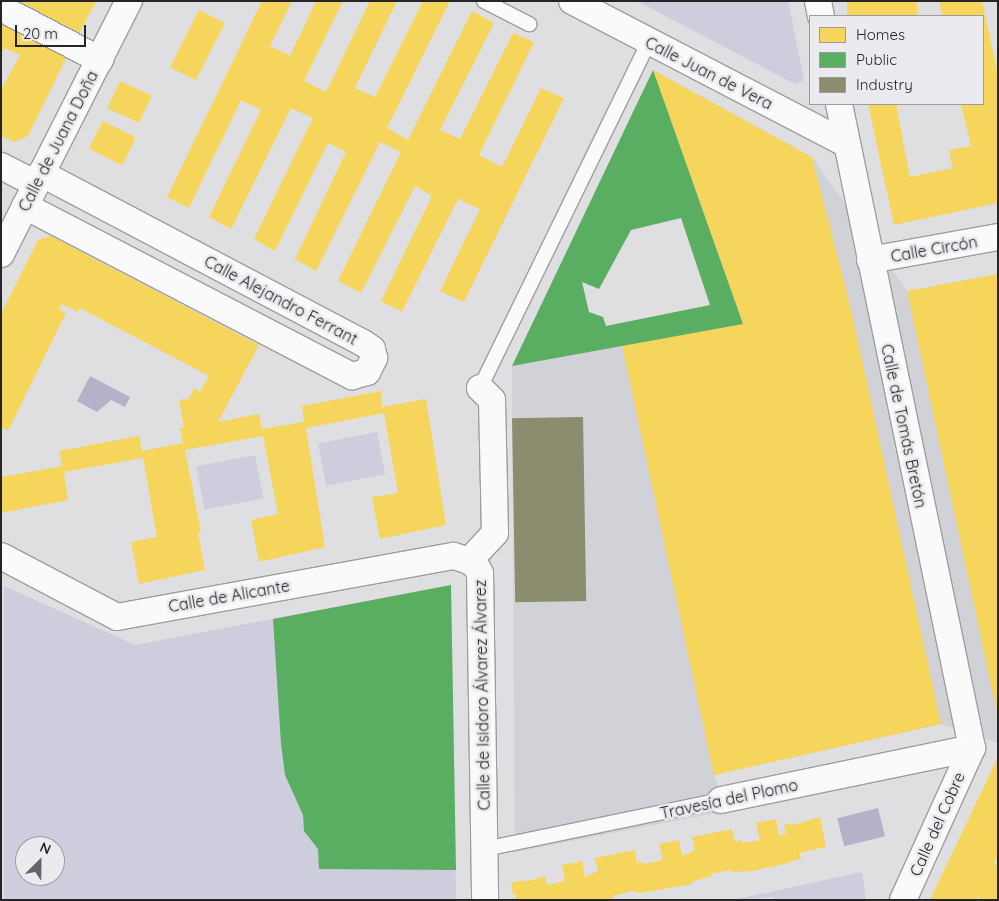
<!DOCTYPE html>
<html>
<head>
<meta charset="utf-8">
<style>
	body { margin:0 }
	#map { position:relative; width:999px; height:901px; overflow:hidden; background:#dfdfe1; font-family:Quicksand,sans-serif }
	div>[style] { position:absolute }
	.built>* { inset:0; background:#d1d1d8 }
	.green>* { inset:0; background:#cdcddd; transform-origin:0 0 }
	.water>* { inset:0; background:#b3b2c9; transform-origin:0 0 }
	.homes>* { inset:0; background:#f6d55c; transform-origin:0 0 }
	.public>* { inset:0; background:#5aae61 }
	.industry>* { inset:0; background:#8c8c6e; transform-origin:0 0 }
	.roads { filter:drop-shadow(1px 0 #9e9e9f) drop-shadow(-1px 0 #9e9e9f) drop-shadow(0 1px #9e9e9f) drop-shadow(0 -1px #9e9e9f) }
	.lane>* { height:14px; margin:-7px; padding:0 7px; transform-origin:7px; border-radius:7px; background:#fafafa }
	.street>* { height:26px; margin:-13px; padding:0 13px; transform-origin:13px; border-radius:13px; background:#fafafa }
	span { translate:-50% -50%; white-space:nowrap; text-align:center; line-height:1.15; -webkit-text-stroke:5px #ebebef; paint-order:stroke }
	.street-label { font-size:16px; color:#252527 }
	.frame { position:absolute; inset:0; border:2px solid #252527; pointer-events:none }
	.legend { position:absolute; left:809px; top:15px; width:175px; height:90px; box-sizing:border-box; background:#ebebef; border:1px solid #9c9c9f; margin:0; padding:6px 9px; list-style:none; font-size:15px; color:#252527 }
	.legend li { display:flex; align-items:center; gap:10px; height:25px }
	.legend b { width:25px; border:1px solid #9c9c9f }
	.north { position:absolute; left:15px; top:836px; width:50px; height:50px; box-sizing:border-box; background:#ebebef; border:1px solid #9c9c9f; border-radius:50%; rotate:23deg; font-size:14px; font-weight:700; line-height:20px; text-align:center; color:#252527 }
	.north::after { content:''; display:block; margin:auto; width:18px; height:22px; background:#666668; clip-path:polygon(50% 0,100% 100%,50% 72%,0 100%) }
	.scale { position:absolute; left:15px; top:25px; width:71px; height:22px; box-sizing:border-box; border:2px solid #252527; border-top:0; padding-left:6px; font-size:15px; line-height:18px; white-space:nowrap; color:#252527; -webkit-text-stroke:4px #ebebef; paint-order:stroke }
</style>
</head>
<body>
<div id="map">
	<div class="built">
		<div style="clip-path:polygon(653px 70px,812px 157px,907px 291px,998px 274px,998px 743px,941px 724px,714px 775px,725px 811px,515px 852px,512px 366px,743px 324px)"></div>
	</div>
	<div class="green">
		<div style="clip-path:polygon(625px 1px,788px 1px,804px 80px,795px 84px,639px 2px)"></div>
		<div style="left:377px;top:432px;width:43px;height:60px;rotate:79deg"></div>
		<div style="left:255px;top:455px;width:44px;height:60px;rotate:79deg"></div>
		<div style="clip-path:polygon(evenodd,451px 585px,456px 900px,4px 900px,4px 586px,135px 645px,451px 585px,25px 846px,55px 846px,55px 876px,25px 876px,25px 846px)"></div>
		<div style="clip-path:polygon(862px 872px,866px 900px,774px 900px,774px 897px,733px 900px)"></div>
	</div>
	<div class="water">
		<div style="clip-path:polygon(90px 376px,130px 397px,125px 407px,111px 400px,97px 412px,77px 401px)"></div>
		<div style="left:878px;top:808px;width:29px;height:42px;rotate:76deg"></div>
	</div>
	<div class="homes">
		<div style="clip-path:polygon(12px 1px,96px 1px,78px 36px)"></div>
		<div style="clip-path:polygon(262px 1px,292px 1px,270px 46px,290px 56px,316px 1px,343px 1px,304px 81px,326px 92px,370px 1px,397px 1px,355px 88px,375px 97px,423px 1px,450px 1px,387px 128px,408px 140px,472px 11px,494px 23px,440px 130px,460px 139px,513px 33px,534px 42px,479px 155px,502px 167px,541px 88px,564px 98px,464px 302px,440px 291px,480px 209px,458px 199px,402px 312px,381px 301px,432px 196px,415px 186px,361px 293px,338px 281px,401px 152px,380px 142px,316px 271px,295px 259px,346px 152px,328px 143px,275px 251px,254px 239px,313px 118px,291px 108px,231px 229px,209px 217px,261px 110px,241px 100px,189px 208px,167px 197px)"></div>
		<div style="left:847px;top:1px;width:70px;height:15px"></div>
		<div style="clip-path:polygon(939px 1px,982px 1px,998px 74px,998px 203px,894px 225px,868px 104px,896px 104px,910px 177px,953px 168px,949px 150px,971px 146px,961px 104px,983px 104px,983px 16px,942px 16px)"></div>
		<div style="left:199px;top:10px;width:29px;height:64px;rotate:27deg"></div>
		<div style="clip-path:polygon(1px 15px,70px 50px,28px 136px,14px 142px,1px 136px,1px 90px,20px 55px,5px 48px,1px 54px)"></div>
		<div style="clip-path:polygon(653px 70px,812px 157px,850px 305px,941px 724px,714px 775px,622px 345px,743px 324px)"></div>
		<div style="left:120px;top:81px;width:35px;height:30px;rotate:25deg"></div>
		<div style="left:103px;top:121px;width:37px;height:31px;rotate:27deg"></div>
		<div style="clip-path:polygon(51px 236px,259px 345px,218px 422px,259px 414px,262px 429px,304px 422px,302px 406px,381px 391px,382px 407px,426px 399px,446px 525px,380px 539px,372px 497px,398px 493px,384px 413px,306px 428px,325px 547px,259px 562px,251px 520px,278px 514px,263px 436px,185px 450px,201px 532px,198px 533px,205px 570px,139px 584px,131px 542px,157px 537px,143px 458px,64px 472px,68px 500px,1px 513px,1px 477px,62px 466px,59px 451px,139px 436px,142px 451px,183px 443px,180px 428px,184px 428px,179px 400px,189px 399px,194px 388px,200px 392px,209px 376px,80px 308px,78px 312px,62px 304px,59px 310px,66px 313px,8px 431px,1px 427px,1px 314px,38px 240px)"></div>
		<div style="clip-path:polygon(998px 274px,998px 713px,997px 713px,907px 291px)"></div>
		<div style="clip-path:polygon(998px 757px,998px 856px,994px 864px,998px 866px,998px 900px,983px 900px,978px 897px,977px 900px,930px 900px)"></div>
		<div style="clip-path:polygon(820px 817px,826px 847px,799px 853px,801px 859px,788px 862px,789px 863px,752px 871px,731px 872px,731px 870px,711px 874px,712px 876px,691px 882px,692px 884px,641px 893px,632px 891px,613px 896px,613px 898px,607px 900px,509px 900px,516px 898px,516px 894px,513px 894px,511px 883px,524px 880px,525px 882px,545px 876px,547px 885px,565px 881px,562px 865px,582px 861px,585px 877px,598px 871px,595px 858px,635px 850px,637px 863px,644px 862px,644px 864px,663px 860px,659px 844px,679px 840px,682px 856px,695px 850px,692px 837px,732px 829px,735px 842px,741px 840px,742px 843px,760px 840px,756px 823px,776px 819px,779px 835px,786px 834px,784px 825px,792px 823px,793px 825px)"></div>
	</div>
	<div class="public">
		<div style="clip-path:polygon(evenodd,653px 70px,743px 324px,512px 366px,653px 70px,681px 218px,710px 305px,606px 326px,603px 317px,589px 312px,582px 282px,599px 289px,631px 230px,681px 218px)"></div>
		<div style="clip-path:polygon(451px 585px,456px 870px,319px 869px,318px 849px,304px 831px,303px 815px,285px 775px,281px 744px,273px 619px)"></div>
	</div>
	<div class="industry">
		<div style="left:583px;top:417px;width:184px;height:71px;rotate:89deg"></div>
	</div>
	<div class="roads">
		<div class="lane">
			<div style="left:484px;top:1px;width:51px;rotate:27.1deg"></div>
			<div style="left:480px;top:388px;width:386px;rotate:-64deg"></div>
			<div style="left:485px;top:849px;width:241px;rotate:-11.7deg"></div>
		</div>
		<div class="street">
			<div style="left:572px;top:1px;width:310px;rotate:27.5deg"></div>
			<div style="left:818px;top:1px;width:15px;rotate:79deg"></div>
			<div style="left:1px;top:8px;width:112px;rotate:27.7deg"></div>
			<div style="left:839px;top:104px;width:658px;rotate:78.33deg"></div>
			<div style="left:1px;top:166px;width:39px;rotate:27deg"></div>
			<div style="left:25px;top:206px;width:369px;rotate:27.5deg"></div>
			<div style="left:352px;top:376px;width:16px;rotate:-15deg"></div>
			<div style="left:367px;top:372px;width:16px;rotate:-63deg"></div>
			<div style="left:374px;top:358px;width:9px;rotate:-103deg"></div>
			<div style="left:372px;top:349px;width:11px;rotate:-146deg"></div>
			<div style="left:363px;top:343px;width:364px;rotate:-152.2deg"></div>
			<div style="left:1px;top:254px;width:284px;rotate:-63.2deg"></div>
			<div style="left:870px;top:260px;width:130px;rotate:-10.2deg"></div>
			<div style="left:1px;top:556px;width:131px;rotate:27.7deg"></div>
			<div style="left:117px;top:617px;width:342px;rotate:-10.3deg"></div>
			<div style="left:454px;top:556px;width:16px;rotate:18deg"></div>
			<div style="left:469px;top:561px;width:9px;rotate:36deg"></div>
			<div style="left:476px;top:566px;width:8px;rotate:60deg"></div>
			<div style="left:480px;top:573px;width:327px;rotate:89.1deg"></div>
			<div style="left:469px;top:561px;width:38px;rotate:-47deg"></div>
			<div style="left:495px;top:533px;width:133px;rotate:-91.3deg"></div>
			<div style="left:492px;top:400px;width:17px;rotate:-135deg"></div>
			<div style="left:721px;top:800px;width:256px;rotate:-11.7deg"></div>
			<div style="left:903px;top:900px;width:167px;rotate:-65.6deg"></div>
		</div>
	</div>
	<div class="street-label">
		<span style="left:709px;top:73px;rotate:27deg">Calle Juan de Vera</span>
		<span style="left:58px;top:141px;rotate:-63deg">Calle de Juana Doña</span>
		<span style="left:934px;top:249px;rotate:-10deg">Calle Circón</span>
		<span style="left:281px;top:300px;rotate:28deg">Calle Alejandro Ferrant</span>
		<span style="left:904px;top:426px;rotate:78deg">Calle de Tomás Bretón</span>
		<span style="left:229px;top:596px;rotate:-10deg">Calle de Alicante</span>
		<span style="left:482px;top:695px;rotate:-91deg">Calle de Isidoro Álvarez Álvarez</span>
		<span style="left:729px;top:799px;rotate:-12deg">Travesía del Plomo</span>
		<span style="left:937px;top:824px;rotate:-66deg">Calle del Cobre</span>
	</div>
	<div class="frame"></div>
	<ul class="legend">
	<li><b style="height:14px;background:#f6d55c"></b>Homes</li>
	<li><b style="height:14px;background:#5aae61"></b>Public</li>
	<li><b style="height:14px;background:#8c8c6e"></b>Industry</li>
	</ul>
	<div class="north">N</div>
	<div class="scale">20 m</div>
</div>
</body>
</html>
